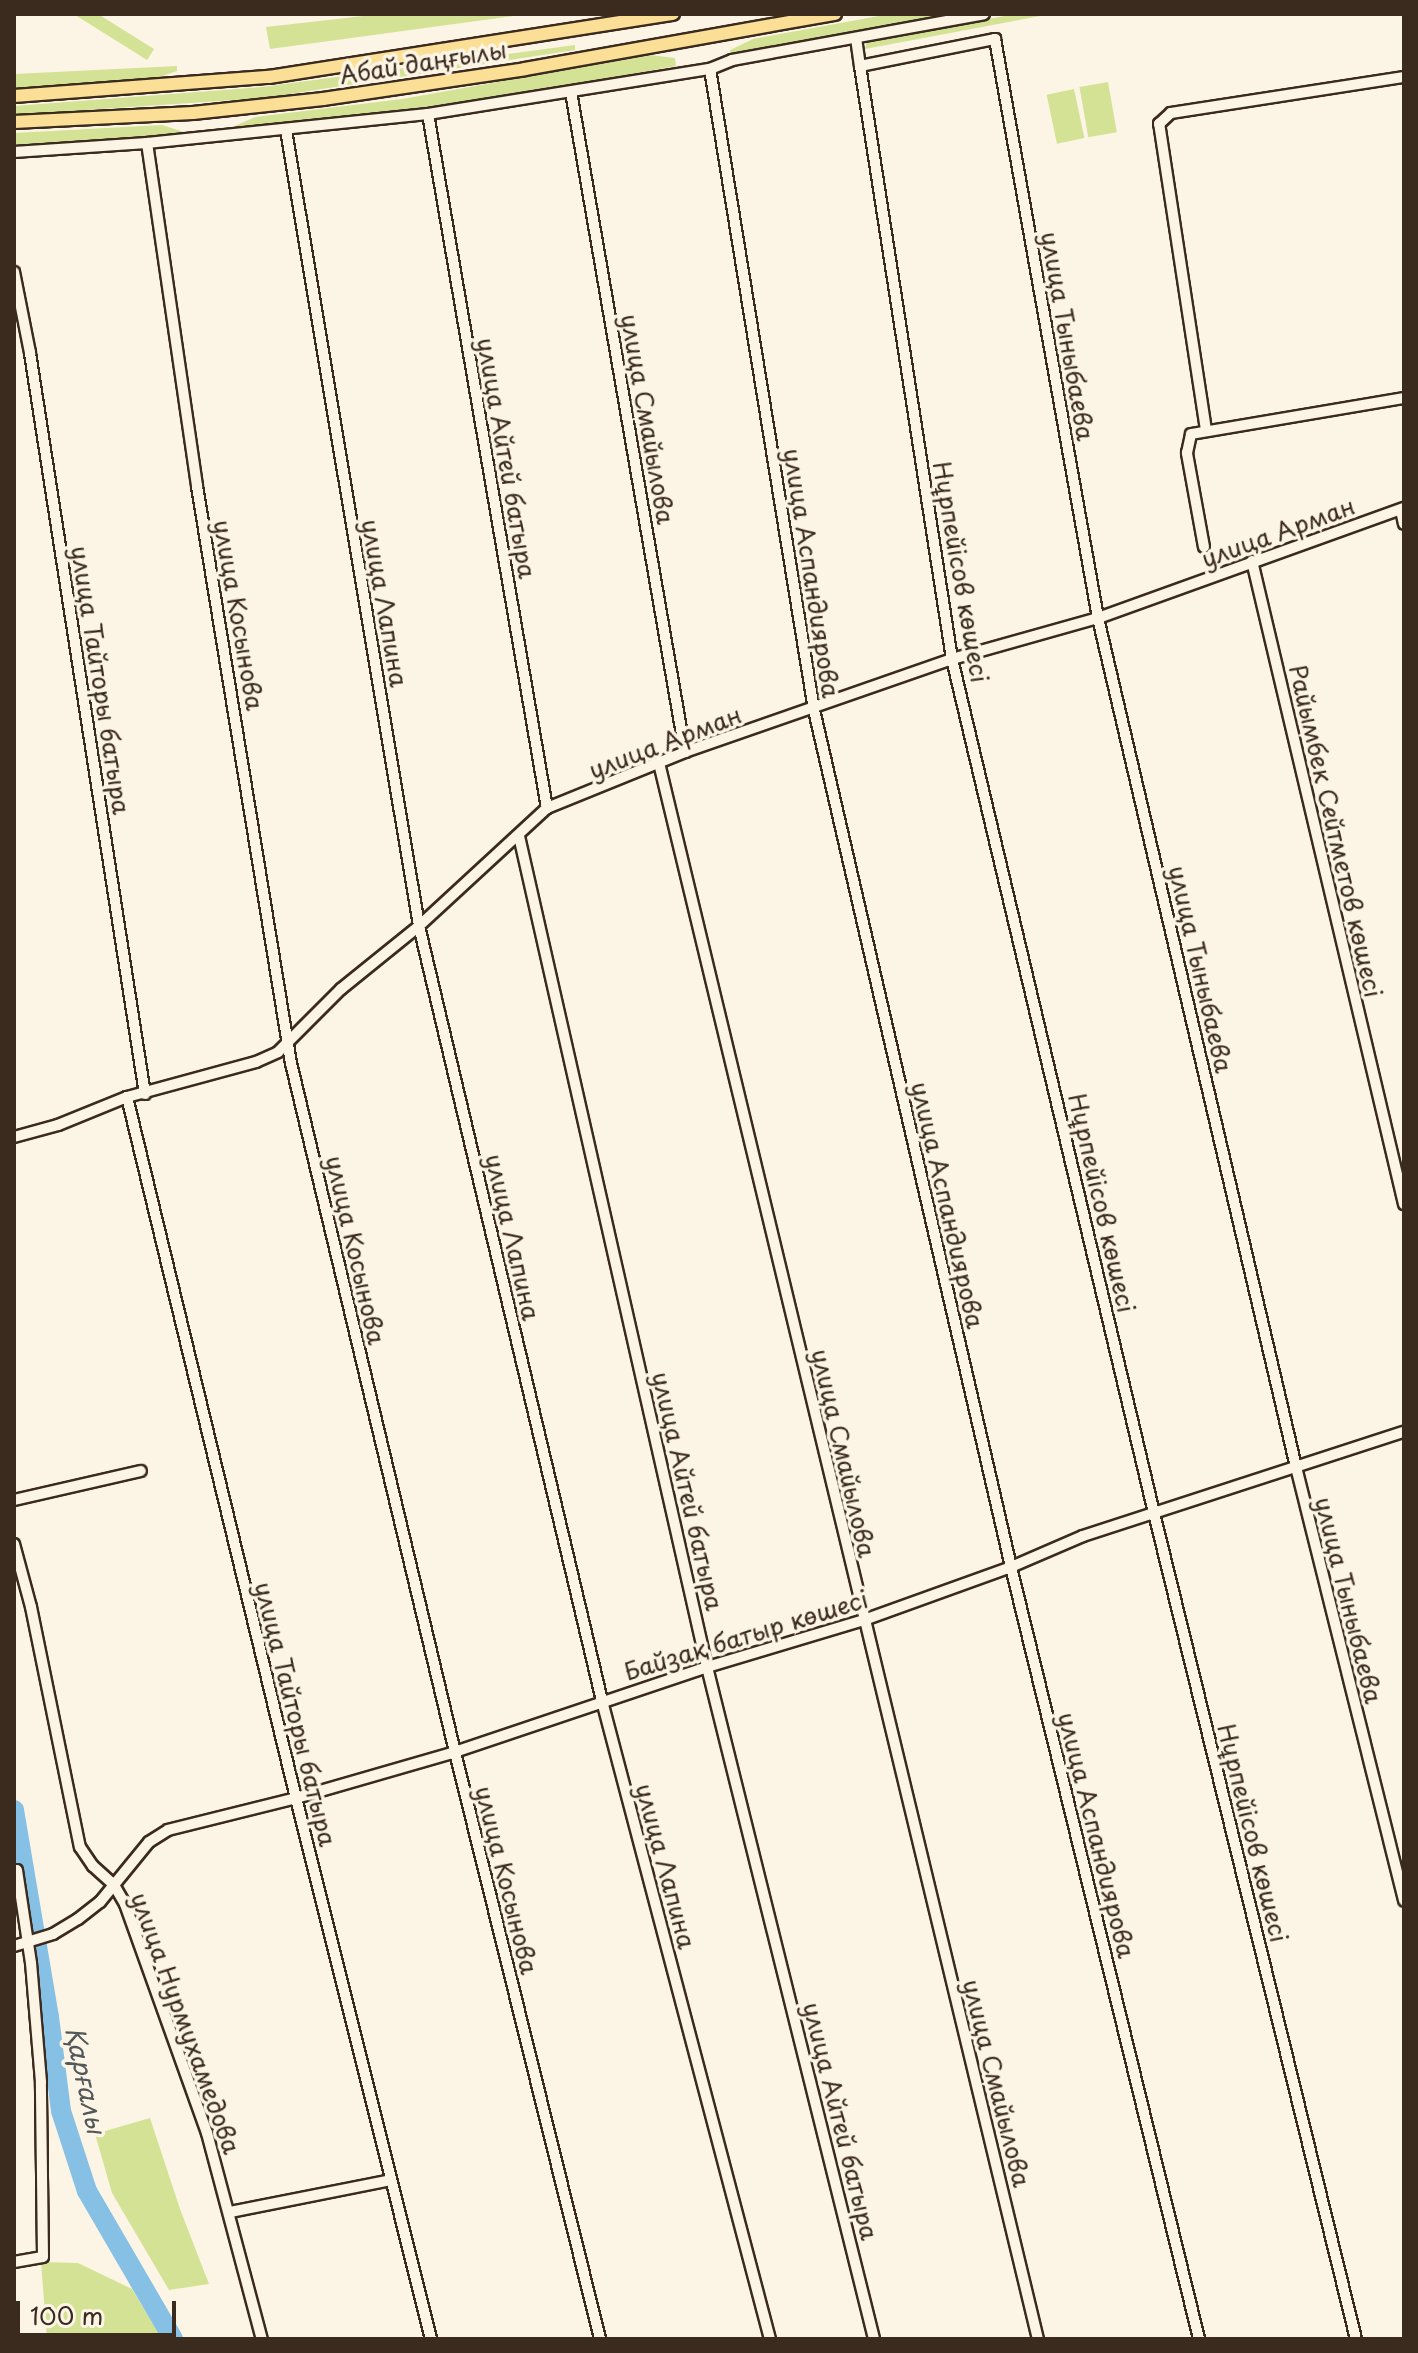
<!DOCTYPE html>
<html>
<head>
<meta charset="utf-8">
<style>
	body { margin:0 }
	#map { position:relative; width:1418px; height:2353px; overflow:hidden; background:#fcf5e5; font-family:"Playpen Sans",sans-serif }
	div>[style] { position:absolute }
	.green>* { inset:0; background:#d4e295; transform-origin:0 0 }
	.river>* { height:20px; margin:-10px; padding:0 10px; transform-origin:10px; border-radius:10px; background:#87c0e5 }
	.roads { filter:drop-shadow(2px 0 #3b2a1e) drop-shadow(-2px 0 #3b2a1e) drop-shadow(0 2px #3b2a1e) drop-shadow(0 -2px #3b2a1e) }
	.minor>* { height:10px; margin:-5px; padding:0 5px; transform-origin:5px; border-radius:5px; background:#fcf5e5 }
	.major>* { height:12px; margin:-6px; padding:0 6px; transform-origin:6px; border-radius:6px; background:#fbdf96 }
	span { translate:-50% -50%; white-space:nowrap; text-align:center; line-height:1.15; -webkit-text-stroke:7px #fcf5e5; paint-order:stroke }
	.street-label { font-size:24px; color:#3b2a1e }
	.water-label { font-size:26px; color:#52575a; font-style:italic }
	.frame { position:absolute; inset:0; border:16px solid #3b2a1e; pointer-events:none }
	.scale { position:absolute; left:16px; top:2301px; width:160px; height:36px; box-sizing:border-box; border:4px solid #3b2a1e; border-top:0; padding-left:10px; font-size:24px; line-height:28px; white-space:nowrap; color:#3b2a1e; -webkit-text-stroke:6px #fcf5e5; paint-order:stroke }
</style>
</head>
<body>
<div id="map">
	<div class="green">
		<div style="clip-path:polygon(381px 14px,528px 14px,270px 49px,266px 27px)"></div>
		<div style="clip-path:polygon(890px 14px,949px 14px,731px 56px,730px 50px,753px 39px)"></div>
		<div style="clip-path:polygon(1016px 14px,1051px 14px,865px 49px,867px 41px)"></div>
		<div style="clip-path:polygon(575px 45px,575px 50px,264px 98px,14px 115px,14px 106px,262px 87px)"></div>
		<div style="left:154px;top:49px;width:13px;height:140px;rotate:122deg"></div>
		<div style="clip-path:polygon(650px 55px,675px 58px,676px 66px,497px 98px,231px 131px,230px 128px,255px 117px,402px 99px)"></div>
		<div style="clip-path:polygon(177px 66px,177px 71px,151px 80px,14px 88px,14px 74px)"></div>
		<div style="left:1108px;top:82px;width:51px;height:29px;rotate:80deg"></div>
		<div style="left:1074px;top:89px;width:50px;height:28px;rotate:78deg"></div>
		<div style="clip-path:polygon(162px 125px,184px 132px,148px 138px,14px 146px,14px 133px)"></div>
		<div style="clip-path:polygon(150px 2118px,180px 2209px,209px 2284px,169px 2290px,112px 2193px,95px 2134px)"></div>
		<div style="clip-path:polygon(41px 2262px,78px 2263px,132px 2289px,162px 2339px,47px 2339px)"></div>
	</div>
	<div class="river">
		<div style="left:14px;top:1810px;width:210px;rotate:80.4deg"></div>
		<div style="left:49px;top:2017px;width:95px;rotate:82.7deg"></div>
		<div style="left:61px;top:2111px;width:84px;rotate:72deg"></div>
		<div style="left:87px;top:2191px;width:171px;rotate:59.8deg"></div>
	</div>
	<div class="roads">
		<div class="minor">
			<div style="left:856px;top:38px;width:28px;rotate:82deg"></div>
			<div style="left:860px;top:66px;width:138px;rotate:-11.3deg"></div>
			<div style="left:995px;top:39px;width:588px;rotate:79.91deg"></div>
			<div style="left:1098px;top:618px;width:872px;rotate:76.87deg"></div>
			<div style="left:1296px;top:1467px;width:447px;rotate:76deg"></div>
			<div style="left:860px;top:66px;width:600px;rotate:81.18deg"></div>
			<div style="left:952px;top:659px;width:878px;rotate:76.69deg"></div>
			<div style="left:1154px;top:1513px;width:850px;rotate:76.26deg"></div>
			<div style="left:710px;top:69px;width:649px;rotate:80.78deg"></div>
			<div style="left:814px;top:710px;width:879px;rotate:77.05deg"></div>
			<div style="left:1011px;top:1567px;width:795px;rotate:76.31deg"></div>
			<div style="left:571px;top:92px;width:670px;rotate:80.2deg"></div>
			<div style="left:428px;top:114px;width:704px;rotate:80.27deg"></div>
			<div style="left:286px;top:130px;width:807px;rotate:80.51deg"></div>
			<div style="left:419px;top:926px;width:796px;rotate:76.71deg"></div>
			<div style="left:602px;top:1701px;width:660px;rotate:75.25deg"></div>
			<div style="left:147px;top:143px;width:347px;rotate:81.7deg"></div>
			<div style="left:197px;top:486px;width:585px;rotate:80.75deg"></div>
			<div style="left:291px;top:1063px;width:708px;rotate:76.61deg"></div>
			<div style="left:455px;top:1752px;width:605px;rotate:76.12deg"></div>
			<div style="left:14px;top:152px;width:133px;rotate:-3.9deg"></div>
			<div style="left:147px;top:143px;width:282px;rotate:-5.9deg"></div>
			<div style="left:428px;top:114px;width:286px;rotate:-9.1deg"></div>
			<div style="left:710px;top:69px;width:24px;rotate:-22deg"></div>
			<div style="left:732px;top:60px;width:256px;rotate:-10.3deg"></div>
			<div style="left:14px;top:272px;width:83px;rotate:78.8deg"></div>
			<div style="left:30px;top:353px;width:750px;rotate:81.18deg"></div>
			<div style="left:1206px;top:430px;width:310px;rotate:-98.7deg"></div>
			<div style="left:1159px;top:124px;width:16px;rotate:-43deg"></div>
			<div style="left:1171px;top:113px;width:236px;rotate:-8.8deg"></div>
			<div style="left:1401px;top:510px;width:14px;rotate:78deg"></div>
			<div style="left:1204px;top:547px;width:96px;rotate:-100.3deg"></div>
			<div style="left:1187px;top:453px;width:19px;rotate:-78deg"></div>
			<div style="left:1191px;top:434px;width:216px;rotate:-9.6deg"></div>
			<div style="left:1252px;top:561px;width:661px;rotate:76.7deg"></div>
			<div style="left:659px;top:763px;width:1621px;rotate:76.48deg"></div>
			<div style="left:519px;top:836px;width:852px;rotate:77.25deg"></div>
			<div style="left:707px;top:1667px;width:692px;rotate:76.04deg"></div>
			<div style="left:127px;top:1097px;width:721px;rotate:76.45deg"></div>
			<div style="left:296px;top:1798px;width:558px;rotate:75.99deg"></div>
			<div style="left:14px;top:1137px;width:46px;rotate:-15.3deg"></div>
			<div style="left:58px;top:1125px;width:74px;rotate:-22.1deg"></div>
			<div style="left:127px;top:1097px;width:134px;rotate:-15.2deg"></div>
			<div style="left:256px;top:1062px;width:24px;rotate:-24deg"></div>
			<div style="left:278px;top:1052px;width:89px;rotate:-45deg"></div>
			<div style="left:341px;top:989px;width:100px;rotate:-38.9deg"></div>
			<div style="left:419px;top:926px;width:174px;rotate:-42.7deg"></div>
			<div style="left:547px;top:808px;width:149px;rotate:-22.1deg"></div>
			<div style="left:685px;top:752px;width:283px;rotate:-19.2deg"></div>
			<div style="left:952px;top:659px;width:152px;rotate:-15.7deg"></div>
			<div style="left:1098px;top:618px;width:325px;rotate:-19.8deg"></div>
			<div style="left:14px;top:1500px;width:130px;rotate:-12.9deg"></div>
			<div style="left:14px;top:1544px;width:65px;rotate:74.9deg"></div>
			<div style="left:31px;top:1607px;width:245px;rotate:78.5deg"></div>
			<div style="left:80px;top:1847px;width:23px;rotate:56deg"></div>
			<div style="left:93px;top:1866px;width:28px;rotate:42deg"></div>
			<div style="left:114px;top:1885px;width:22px;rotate:60deg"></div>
			<div style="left:125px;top:1904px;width:243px;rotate:70.3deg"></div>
			<div style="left:207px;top:2133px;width:213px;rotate:75.1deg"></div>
			<div style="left:14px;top:1946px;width:41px;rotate:-17.1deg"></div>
			<div style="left:53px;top:1934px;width:29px;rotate:-31deg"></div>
			<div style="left:78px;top:1919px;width:28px;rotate:-38deg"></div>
			<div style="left:100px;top:1902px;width:77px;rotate:-50.8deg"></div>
			<div style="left:149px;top:1842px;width:22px;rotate:-32deg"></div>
			<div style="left:168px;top:1830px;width:132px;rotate:-14deg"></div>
			<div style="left:296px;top:1798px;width:166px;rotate:-16.1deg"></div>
			<div style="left:455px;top:1752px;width:266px;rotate:-18.6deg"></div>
			<div style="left:707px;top:1667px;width:164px;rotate:-16.7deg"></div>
			<div style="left:864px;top:1620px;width:156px;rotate:-19.8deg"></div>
			<div style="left:1011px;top:1567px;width:78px;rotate:-23.3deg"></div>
			<div style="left:1083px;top:1536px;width:337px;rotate:-18deg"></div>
			<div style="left:230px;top:2212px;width:164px;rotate:-11.2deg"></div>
			<div style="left:14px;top:2262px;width:29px;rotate:-10deg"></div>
			<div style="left:43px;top:2257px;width:175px;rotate:-90.7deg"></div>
			<div style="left:41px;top:2082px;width:119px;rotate:-94.8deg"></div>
			<div style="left:31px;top:1963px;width:94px;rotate:-98.6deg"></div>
		</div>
		<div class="major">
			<div style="left:14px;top:96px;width:256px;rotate:-4.3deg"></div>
			<div style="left:269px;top:77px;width:409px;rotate:-8.9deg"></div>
			<div style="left:14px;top:122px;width:179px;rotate:-2.9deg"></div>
			<div style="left:193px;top:113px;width:131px;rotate:-6.1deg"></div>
			<div style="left:323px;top:99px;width:204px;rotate:-8.4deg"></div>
			<div style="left:525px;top:69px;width:315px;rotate:-10.1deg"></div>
		</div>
	</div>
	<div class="street-label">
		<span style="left:423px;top:62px;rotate:-9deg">Абай даңғылы</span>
		<span style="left:1068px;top:336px;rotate:80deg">улица Тыныбаева</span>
		<span style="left:648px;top:419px;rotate:80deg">улица Смайылова</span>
		<span style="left:507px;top:458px;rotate:80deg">улица Айтей батыра</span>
		<span style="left:1278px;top:532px;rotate:-20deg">улица Арман</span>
		<span style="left:961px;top:572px;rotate:80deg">Нұрпейісов көшесі</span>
		<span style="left:812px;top:573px;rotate:81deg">улица Аспандиярова</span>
		<span style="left:385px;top:603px;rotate:80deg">улица Лапина</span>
		<span style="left:239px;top:615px;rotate:80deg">улица Косынова</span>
		<span style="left:101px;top:680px;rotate:81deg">улица Тайторы батыра</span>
		<span style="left:665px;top:742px;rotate:-21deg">улица Арман</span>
		<span style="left:1336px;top:831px;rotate:77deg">Райымбек Сейтметов көшесі</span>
		<span style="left:1201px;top:969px;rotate:77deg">улица Тыныбаева</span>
		<span style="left:1102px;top:1203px;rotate:77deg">Нұрпейісов көшесі</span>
		<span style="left:948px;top:1205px;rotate:77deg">улица Аспандиярова</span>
		<span style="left:513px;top:1237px;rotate:77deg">улица Лапина</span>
		<span style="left:356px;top:1250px;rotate:77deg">улица Косынова</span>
		<span style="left:844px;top:1453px;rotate:77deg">улица Смайылова</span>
		<span style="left:688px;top:1491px;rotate:77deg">улица Айтей батыра</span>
		<span style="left:1349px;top:1600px;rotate:76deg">улица Тыныбаева</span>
		<span style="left:746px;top:1635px;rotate:-17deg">Байзақ батыр көшесі</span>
		<span style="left:296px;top:1714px;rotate:76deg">улица Тайторы батыра</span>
		<span style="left:1253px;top:1833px;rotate:76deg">Нұрпейісов көшесі</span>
		<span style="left:1097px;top:1835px;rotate:76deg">улица Аспандиярова</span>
		<span style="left:666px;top:1866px;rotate:75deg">улица Лапина</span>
		<span style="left:507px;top:1880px;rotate:76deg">улица Косынова</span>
		<span style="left:186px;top:2023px;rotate:70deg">улица Нурмухамедова</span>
		<span style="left:997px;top:2083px;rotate:76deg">улица Смайылова</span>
		<span style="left:841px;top:2121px;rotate:76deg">улица Айтей батыра</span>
	</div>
	<div class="water-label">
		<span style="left:86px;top:2080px;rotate:78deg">Қарғалы</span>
	</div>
	<div class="frame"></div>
	<div class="scale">100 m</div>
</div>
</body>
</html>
